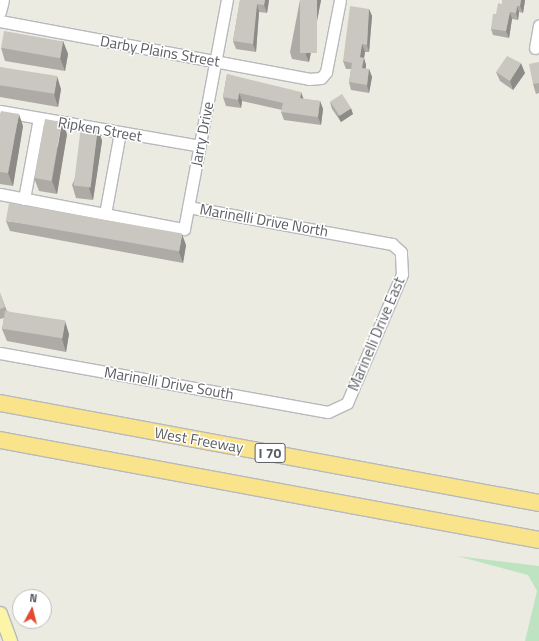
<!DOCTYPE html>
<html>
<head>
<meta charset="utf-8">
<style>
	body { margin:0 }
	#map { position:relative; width:539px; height:641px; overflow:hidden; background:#ecebe1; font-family:"Titillium Web",sans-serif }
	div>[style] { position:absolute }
	.green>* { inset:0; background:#bee3c1 }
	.roads { filter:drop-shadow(1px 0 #b7b9be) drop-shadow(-1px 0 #b7b9be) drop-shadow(0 1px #b7b9be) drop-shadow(0 -1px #b7b9be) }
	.minor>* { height:11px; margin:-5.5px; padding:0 5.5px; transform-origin:5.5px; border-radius:5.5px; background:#fff }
	.major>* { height:13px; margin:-6.5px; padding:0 6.5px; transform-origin:6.5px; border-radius:6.5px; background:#fcf4a7 }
	.highway>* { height:16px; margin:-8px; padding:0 8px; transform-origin:8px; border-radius:8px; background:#f9e48c }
	.wall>* { inset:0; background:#aeaba6 }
	.shaded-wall>* { inset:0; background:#8d8b87 }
	.building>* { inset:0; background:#cac7c1; transform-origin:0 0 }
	span { translate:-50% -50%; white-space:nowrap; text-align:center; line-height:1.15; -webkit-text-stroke:3px #fff; paint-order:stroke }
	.shield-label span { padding:1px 3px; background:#fff; border:1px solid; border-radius:3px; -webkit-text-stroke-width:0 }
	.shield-label { font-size:14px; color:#5a5d62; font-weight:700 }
	.street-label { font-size:15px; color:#5a5d62 }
	.north { position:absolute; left:12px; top:589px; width:40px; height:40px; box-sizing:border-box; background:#fff; border:1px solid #bdbec0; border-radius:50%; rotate:7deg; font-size:11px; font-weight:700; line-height:16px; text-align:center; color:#5a5d62 }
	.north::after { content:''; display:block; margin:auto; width:14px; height:18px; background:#e34a31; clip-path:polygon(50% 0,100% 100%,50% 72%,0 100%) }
</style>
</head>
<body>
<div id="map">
	<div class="green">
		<div style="clip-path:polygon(457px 556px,539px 566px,539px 641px,525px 641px,537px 591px,528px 575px)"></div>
	</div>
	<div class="roads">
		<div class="minor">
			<div style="left:0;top:12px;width:12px;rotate:-76deg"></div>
			<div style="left:0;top:21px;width:314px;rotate:10.6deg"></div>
			<div style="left:309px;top:79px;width:12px;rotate:-5deg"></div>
			<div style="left:321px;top:78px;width:8px;rotate:-50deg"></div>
			<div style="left:326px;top:72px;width:73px;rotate:-79deg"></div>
			<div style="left:535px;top:48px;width:23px;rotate:-80deg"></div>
			<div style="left:0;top:111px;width:203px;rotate:9.9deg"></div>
			<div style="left:0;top:194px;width:187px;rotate:10.8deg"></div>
			<div style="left:184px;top:229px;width:233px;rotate:-79.4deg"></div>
			<div style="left:24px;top:199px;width:82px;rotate:-79.5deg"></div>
			<div style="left:105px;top:214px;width:83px;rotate:-79.6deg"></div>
			<div style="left:0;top:353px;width:333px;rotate:10.2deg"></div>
			<div style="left:328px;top:412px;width:21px;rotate:-25deg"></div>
			<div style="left:347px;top:403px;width:140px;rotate:-66.9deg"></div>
			<div style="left:402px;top:274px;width:22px;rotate:-93deg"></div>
			<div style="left:401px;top:252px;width:12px;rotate:-138deg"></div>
			<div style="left:392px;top:244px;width:207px;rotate:-169.7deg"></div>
		</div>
		<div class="major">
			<div style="left:0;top:613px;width:30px;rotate:70deg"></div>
		</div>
		<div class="highway">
			<div style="left:0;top:403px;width:548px;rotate:10.51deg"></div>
			<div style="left:0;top:440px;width:548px;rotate:10.51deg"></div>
		</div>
	</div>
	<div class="wall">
		<div style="clip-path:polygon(240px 0,269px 0,267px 13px,259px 12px,256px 52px,236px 49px,233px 41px)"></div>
		<div style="clip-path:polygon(300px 0,321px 0,309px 62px,292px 59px,290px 52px)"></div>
		<div style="clip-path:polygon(525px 0,523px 13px,519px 12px,518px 20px,512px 19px,509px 38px,493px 35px,491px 29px,502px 4px)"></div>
		<div style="clip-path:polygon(369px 9px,372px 16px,369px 52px,365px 52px,364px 58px,366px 65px,366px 69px,369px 69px,372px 77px,369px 93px,351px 90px,349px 82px,351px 69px,346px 69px,343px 61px)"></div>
		<div style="clip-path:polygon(63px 41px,68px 54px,65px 71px,5px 61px,1px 48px)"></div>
		<div style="clip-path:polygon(539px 62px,539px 93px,536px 94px,533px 84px)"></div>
		<div style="clip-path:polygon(0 67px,61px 89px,58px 107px,0 97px)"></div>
		<div style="clip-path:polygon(496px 72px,525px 73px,513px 90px,500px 81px)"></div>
		<div style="clip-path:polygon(227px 74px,303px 99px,320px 101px,323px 109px,321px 125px,284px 120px,281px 112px,282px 110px,242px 101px,241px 108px,226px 106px,223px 97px)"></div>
		<div style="clip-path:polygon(330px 102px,353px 114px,341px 122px,332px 109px)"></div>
		<div style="clip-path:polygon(0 114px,23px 126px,13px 186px,0 184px)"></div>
		<div style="clip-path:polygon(98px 128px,102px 141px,93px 200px,76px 198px,72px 185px)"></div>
		<div style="clip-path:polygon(67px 134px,57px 194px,39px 191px,34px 178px)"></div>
		<div style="clip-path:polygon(6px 221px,186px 245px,183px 263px,10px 231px)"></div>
		<div style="clip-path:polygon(0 293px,7px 311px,69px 334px,66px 352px,7px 341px,2px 329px,4px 318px,0 319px)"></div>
	</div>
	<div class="shaded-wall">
		<div style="clip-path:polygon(265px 0,269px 0,267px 13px,264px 5px)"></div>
		<div style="clip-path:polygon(317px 0,321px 0,309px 62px,306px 55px)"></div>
		<div style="clip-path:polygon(521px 0,525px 0,523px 13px,520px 6px)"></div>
		<div style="clip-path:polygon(257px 4px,259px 12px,256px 52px,253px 44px)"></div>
		<div style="clip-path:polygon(517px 6px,519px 12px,518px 20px,516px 13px)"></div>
		<div style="clip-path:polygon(369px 9px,372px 16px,369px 52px,367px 45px)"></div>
		<div style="clip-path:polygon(510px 12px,512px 19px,509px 38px,506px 31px)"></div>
		<div style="clip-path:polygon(63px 41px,68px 54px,65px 71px,60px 58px)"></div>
		<div style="clip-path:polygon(362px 44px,365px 52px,364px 58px,366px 65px,365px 76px,362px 68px,360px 57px)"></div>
		<div style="clip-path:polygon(521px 63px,525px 73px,513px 90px,510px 81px)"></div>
		<div style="clip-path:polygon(369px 69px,372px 77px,369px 93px,367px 85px)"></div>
		<div style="clip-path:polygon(57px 76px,61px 89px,58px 107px,54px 94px)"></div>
		<div style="clip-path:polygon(301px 92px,304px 100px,300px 98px)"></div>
		<div style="clip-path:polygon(239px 93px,242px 101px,241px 108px,238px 100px)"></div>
		<div style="clip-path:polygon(320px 101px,323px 109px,321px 125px,318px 117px)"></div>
		<div style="clip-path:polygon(351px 108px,353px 114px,341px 122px,338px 116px)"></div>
		<div style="clip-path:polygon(19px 114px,23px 126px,13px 186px,8px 173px)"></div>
		<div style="clip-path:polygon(62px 122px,67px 134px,57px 194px,52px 181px)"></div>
		<div style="clip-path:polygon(98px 128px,102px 141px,93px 200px,89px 188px)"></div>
		<div style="clip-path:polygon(182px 234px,186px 245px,183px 263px,179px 252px)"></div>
		<div style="clip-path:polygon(65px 321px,69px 334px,66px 352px,62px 339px)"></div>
	</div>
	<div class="building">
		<div style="clip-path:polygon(240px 0,265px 0,264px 5px,257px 4px,253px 44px,233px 41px)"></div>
		<div style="left:300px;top:0;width:17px;height:53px"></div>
		<div style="clip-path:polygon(502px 0,521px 0,520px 6px,517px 6px,516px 13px,510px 12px,506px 31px,491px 29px,493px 14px,496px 14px,498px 3px,502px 4px)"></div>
		<div style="clip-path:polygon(350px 6px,369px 9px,367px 45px,362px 44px,360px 57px,364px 58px,362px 68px,369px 69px,367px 85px,349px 82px,352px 63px,343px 61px)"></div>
		<div style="left:4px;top:31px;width:60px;height:17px;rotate:10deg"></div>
		<div style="clip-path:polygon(507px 56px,521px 63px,510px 81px,496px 72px)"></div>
		<div style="clip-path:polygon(539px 62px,539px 83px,533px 84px,529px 64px)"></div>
		<div style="left:0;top:67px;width:58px;height:18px;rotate:9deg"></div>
		<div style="clip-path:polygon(227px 74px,301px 92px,300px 98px,320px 101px,318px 117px,281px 112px,283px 103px,239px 93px,238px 100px,223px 97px)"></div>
		<div style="left:342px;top:94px;width:17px;height:14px;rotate:57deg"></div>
		<div style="clip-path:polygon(1px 111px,19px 114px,8px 173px,0 172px,0 114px)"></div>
		<div style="left:45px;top:119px;width:17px;height:60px;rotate:10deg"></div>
		<div style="left:81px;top:126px;width:17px;height:60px;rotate:7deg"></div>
		<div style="left:9px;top:203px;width:176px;height:18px;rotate:10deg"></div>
		<div style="clip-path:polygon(0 293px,5px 307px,0 309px)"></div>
		<div style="left:5px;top:311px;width:61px;height:18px;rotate:9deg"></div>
	</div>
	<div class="shield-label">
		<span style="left:270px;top:453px">I 70</span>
	</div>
	<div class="street-label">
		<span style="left:160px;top:51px;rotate:10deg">Darby Plains Street</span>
		<span style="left:100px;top:129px;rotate:10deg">Ripken Street</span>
		<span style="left:202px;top:134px;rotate:-79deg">Jarry Drive</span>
		<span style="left:264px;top:220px;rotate:10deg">Marinelli Drive North</span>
		<span style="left:376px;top:334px;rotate:-67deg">Marinelli Drive East</span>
		<span style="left:169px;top:383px;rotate:10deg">Marinelli Drive South</span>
		<span style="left:199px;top:440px;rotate:10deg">West Freeway</span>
	</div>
	<div class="north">N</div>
</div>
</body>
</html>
